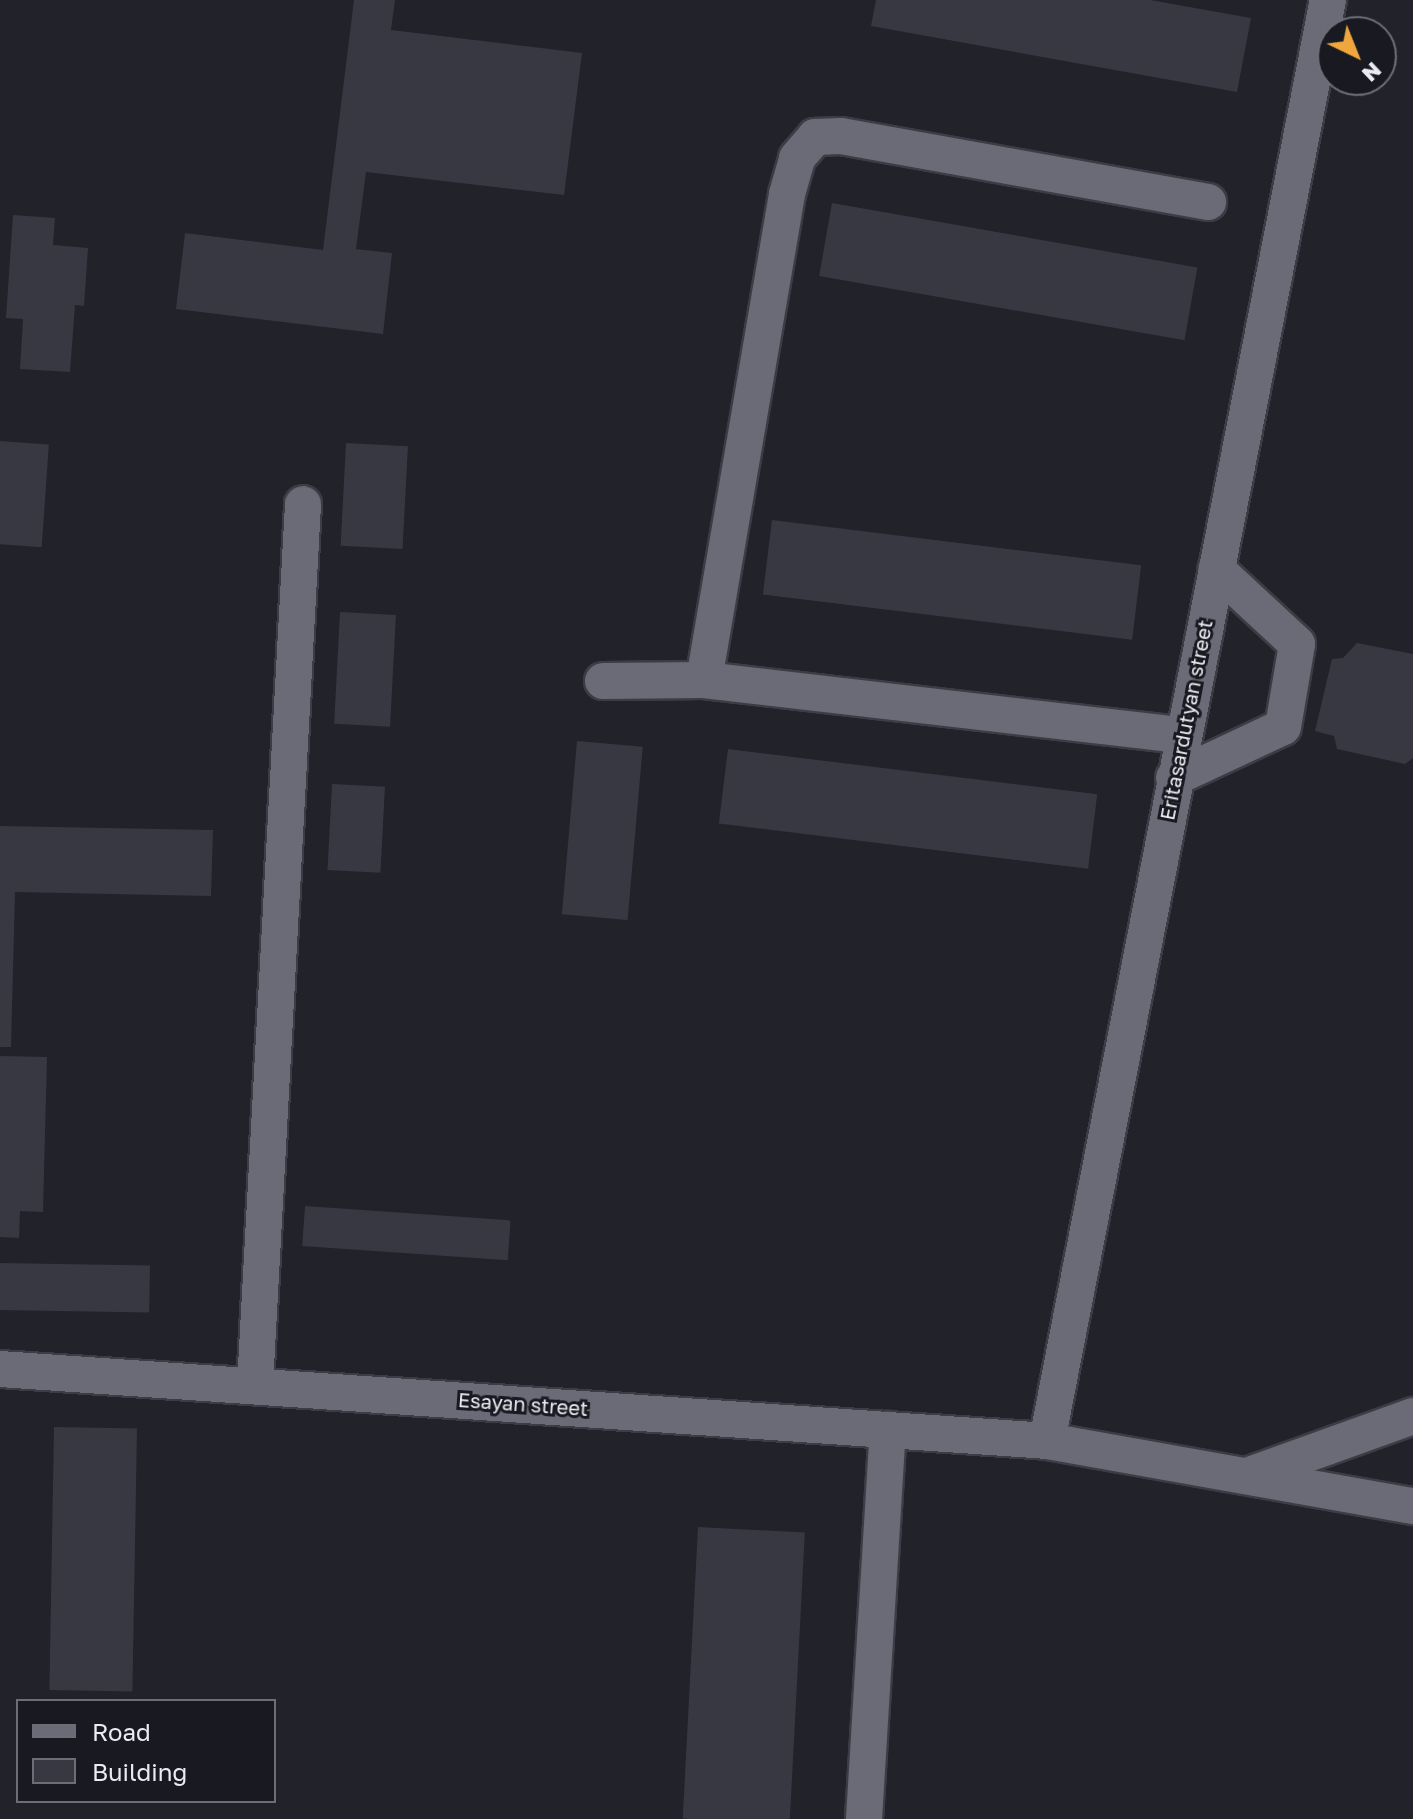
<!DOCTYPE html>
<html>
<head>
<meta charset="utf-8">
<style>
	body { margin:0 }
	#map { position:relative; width:1413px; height:1819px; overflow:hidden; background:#22222b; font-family:"Golos Text",sans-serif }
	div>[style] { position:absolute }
	.building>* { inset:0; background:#383842; transform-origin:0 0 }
	.roads { filter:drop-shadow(2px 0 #3c3d44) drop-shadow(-2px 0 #3c3d44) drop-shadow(0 2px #3c3d44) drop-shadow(0 -2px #3c3d44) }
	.minor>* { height:36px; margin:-18px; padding:0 18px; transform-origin:18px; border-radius:18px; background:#6a6b76 }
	span { translate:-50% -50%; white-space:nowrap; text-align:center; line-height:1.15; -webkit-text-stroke:6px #181921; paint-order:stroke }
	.street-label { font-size:20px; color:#ebecf2 }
	.legend { position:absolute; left:16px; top:1699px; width:260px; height:104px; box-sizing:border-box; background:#181921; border:2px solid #6c6d75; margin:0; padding:10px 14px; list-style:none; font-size:24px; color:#ebecf2 }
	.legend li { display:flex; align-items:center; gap:16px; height:40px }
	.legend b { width:40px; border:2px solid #6c6d75 }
	.north { position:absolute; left:1317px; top:16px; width:80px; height:80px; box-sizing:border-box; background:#181921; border:2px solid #6c6d75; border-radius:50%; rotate:137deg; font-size:22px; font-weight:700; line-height:32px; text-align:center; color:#ebecf2 }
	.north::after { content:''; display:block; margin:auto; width:28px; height:36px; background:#efa73d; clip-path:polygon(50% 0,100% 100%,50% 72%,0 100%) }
</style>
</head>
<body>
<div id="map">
	<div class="building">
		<div style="clip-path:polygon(354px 0,395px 0,391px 30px,582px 53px,564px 195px,366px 172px,356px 249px,392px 253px,383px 334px,176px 309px,185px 233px,323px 250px)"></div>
		<div style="clip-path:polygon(876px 0,1150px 0,1251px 18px,1237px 92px,871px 26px)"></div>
		<div style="left:832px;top:203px;width:371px;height:74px;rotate:10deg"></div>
		<div style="clip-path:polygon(13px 215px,55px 218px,53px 245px,88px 248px,84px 306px,75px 305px,70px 372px,20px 369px,23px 319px,6px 318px)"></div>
		<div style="left:0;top:441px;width:49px;height:103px;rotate:4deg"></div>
		<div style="left:346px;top:443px;width:62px;height:103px;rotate:3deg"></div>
		<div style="left:772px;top:520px;width:372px;height:75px;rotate:7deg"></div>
		<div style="left:340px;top:612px;width:56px;height:112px;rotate:3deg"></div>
		<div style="clip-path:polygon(1357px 643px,1413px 654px,1413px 758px,1405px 764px,1337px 749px,1334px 736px,1315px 731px,1332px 659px,1343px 658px)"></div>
		<div style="left:577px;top:741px;width:66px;height:174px;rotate:5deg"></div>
		<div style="left:728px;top:749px;width:372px;height:75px;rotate:7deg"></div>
		<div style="left:332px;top:784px;width:53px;height:86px;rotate:3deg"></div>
		<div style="clip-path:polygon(0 826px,213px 830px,211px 896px,15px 892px,11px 1047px,0 1047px)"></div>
		<div style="clip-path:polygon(0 1056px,47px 1057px,43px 1212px,20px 1211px,19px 1238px,0 1237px)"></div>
		<div style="left:305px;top:1206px;width:206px;height:40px;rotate:4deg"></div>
		<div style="left:0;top:1263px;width:150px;height:47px;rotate:1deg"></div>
		<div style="left:54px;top:1427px;width:83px;height:263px;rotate:1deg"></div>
		<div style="left:698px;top:1527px;width:107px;height:292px;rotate:3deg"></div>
	</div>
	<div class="roads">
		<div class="minor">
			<div style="left:704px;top:680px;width:493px;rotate:-80.3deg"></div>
			<div style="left:787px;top:194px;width:37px;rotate:-74deg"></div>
			<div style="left:797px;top:158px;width:28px;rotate:-49deg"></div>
			<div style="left:815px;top:137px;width:26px;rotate:-2deg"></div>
			<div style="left:841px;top:136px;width:373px;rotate:10.2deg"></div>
			<div style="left:603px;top:681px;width:101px;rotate:-0.6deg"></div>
			<div style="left:704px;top:680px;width:482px;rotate:6.6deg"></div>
			<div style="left:1174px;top:778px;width:120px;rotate:-25.1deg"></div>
			<div style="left:1283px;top:727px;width:84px;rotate:-80.4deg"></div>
			<div style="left:1297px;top:644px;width:110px;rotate:-137.2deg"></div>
			<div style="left:0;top:1369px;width:1049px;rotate:3.93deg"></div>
			<div style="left:1047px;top:1441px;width:372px;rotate:10.1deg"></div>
			<div style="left:255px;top:1385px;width:882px;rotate:-86.88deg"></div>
			<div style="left:1047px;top:1441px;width:1468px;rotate:-78.97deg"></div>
			<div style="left:1252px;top:1474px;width:171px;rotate:-19.8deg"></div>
			<div style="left:864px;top:1819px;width:390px;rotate:-86.5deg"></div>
		</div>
	</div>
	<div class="street-label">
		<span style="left:1186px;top:720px;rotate:-79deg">Eritasardutyan street</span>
		<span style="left:523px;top:1404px;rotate:4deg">Esayan street</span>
	</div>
	<ul class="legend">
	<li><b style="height:10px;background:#6a6b76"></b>Road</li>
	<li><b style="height:22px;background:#383842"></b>Building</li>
	</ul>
	<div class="north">N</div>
</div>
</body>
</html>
